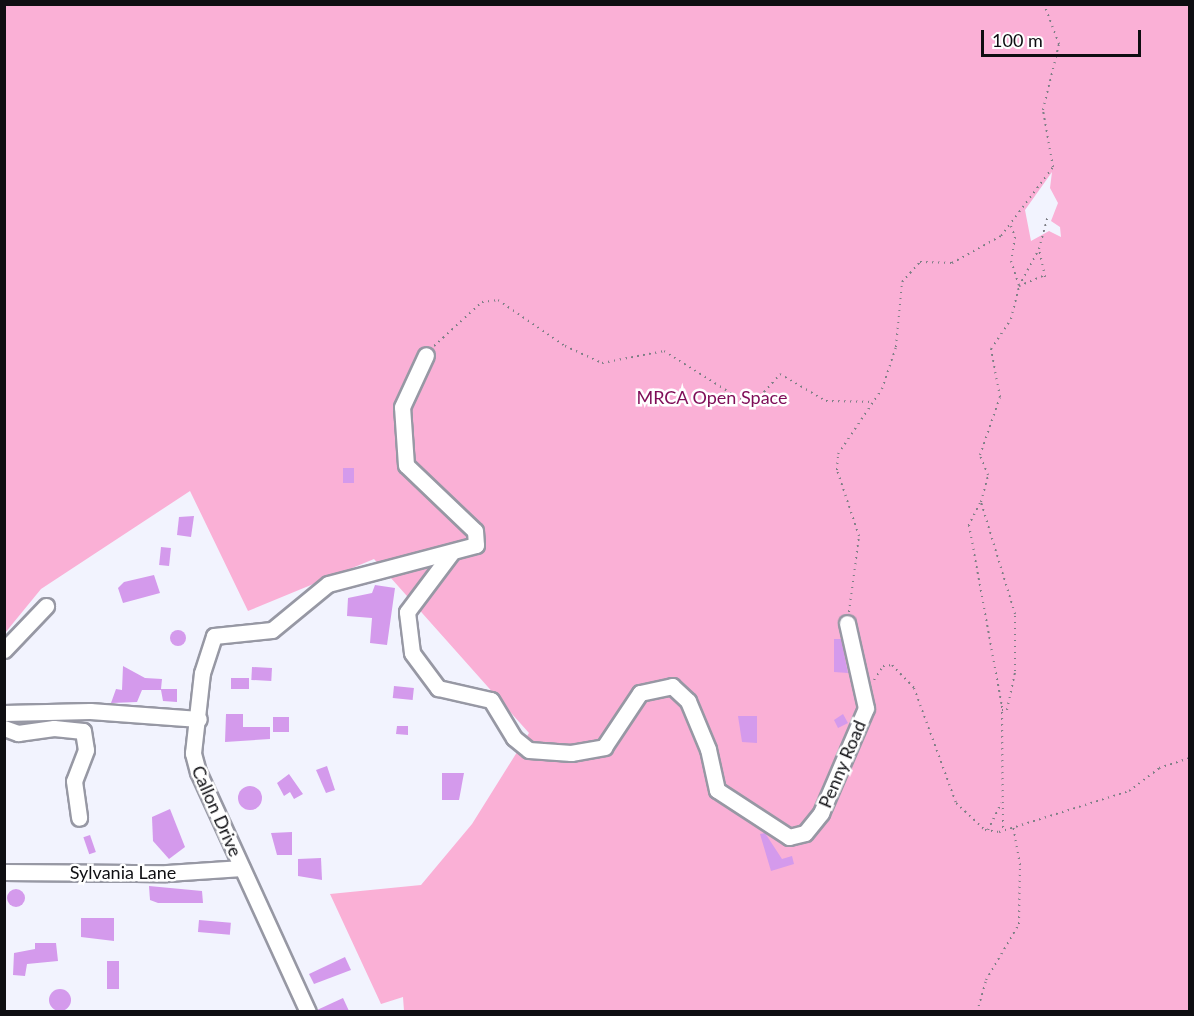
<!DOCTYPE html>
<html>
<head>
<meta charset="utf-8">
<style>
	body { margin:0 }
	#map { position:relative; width:1194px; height:1016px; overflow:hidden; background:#f2f3fe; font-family:Lato,sans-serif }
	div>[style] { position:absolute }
	.green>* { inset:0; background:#fab0d6 }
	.building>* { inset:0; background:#d49aec; transform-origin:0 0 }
	.round { border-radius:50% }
	.path>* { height:2px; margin-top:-1px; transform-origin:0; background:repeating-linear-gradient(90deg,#7e7f86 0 1.5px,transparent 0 6px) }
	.roads { filter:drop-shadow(2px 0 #9798a4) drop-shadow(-2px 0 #9798a4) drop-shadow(0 2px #9798a4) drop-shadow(0 -2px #9798a4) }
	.minor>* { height:15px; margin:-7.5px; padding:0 7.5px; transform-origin:7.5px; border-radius:7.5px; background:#fff }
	span { translate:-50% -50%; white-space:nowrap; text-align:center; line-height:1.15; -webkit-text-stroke:5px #fff; paint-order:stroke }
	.park-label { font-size:18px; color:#7e0d57 }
	.street-label { font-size:18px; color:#0e0e12 }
	.frame { position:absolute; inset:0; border:6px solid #0e0e12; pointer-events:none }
	.scale { position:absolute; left:981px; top:30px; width:160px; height:27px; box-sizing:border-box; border:3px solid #0e0e12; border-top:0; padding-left:8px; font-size:18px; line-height:21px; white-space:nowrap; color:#0e0e12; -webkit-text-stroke:4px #fff; paint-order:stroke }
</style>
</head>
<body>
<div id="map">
	<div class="green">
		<div style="clip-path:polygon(evenodd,5px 5px,1189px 5px,1189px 1011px,404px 1011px,403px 997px,381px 1004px,330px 894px,421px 885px,472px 824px,529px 733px,374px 559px,248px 611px,190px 491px,41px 589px,5px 633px,5px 5px,1052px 172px,1050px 188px,1058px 203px,1051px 221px,1060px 227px,1061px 237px,1049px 231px,1031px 241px,1025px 210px,1052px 172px)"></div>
	</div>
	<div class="building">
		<div style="left:343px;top:468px;width:11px;height:15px"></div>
		<div style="clip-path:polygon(194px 516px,191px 537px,177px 535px,179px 517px)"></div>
		<div style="left:161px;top:547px;width:10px;height:18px;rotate:6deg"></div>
		<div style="clip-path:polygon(154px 575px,160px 593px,123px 603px,118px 588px,124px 582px)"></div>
		<div style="clip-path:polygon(375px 585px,395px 588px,387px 645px,370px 643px,372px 618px,347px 616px,348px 598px,372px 593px)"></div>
		<div class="round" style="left:170px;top:630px;width:16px;height:16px"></div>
		<div style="clip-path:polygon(834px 639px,841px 639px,848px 673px,834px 672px)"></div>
		<div style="clip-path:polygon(123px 666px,145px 678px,162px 679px,161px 689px,177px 689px,177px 702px,163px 701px,161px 690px,142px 690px,137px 702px,111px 703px,116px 689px,122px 690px)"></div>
		<div style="left:252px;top:667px;width:20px;height:13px;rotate:3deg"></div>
		<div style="left:231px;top:678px;width:18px;height:11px"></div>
		<div style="left:394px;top:686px;width:20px;height:12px;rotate:6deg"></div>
		<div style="clip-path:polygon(243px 714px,243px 727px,270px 727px,270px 739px,225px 742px,226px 714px)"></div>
		<div style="clip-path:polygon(843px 714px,848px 723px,838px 728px,834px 720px)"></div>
		<div style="clip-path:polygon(738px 716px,757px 716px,757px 743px,742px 742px)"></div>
		<div style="left:273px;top:717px;width:16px;height:15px"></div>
		<div style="clip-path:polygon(397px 726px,408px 726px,408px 735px,396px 734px)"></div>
		<div style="clip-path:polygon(327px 766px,335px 790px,326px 793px,316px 770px)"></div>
		<div style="clip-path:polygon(442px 773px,464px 773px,459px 800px,442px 800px)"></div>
		<div style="clip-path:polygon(289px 774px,303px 794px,294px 799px,290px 792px,284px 796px,277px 783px)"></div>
		<div class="round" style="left:238px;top:786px;width:24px;height:24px"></div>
		<div style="clip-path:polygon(170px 809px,185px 847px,169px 859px,153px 841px,152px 817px)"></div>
		<div style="clip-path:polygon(292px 832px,292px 855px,277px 855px,271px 833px)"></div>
		<div style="clip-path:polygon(765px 833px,782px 859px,792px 856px,794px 864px,771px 871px,760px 834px)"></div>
		<div style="left:90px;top:835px;width:18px;height:7px;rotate:71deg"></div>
		<div style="clip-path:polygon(321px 858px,322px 880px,298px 876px,298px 859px)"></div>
		<div style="clip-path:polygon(149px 886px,202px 891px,203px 903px,158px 903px,150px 900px)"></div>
		<div class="round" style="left:7px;top:889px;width:18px;height:18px"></div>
		<div style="clip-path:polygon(81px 918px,114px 918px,114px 941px,81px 937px)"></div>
		<div style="left:199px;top:920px;width:32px;height:12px;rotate:5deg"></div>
		<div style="clip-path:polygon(35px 943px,56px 943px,58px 961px,27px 964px,25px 976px,13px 975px,14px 953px,35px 949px)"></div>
		<div style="clip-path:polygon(345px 957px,351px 970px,314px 984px,309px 974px)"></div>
		<div style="left:107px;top:961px;width:12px;height:28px"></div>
		<div class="round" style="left:49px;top:989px;width:22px;height:22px"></div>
		<div style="clip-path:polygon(343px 998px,349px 1011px,318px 1011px,317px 1010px)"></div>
	</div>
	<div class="path">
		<div style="left:1011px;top:226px;width:12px;rotate:70deg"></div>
		<div style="left:1015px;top:237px;width:24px;rotate:99deg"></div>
		<div style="left:1011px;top:261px;width:26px;rotate:72deg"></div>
		<div style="left:1019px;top:286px;width:26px;rotate:-23deg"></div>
		<div style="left:1045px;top:277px;width:29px;rotate:-102deg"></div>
		<div style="left:1039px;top:249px;width:34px;rotate:-75deg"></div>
		<div style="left:434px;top:346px;width:65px;rotate:-42.5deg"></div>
		<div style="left:482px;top:302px;width:16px;rotate:-7deg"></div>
		<div style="left:498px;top:300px;width:81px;rotate:34.5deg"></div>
		<div style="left:565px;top:346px;width:41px;rotate:24.7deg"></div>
		<div style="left:602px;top:363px;width:63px;rotate:-11deg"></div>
		<div style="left:664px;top:351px;width:93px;rotate:32.3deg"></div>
		<div style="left:743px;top:401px;width:13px"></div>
		<div style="left:756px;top:401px;width:36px;rotate:-48deg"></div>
		<div style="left:780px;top:374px;width:53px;rotate:30.4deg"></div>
		<div style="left:826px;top:401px;width:48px;rotate:1.2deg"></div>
		<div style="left:980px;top:503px;width:25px;rotate:117deg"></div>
		<div style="left:969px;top:525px;width:184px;rotate:79.7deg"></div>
		<div style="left:1002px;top:706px;width:125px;rotate:89.5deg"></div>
		<div style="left:849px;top:612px;width:77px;rotate:-82.5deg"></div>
		<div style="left:859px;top:536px;width:70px;rotate:-108.4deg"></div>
		<div style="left:837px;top:470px;width:16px;rotate:-86deg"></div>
		<div style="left:838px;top:454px;width:78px;rotate:-55.9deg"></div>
		<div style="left:882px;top:389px;width:44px;rotate:-71.6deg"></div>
		<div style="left:896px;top:347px;width:65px;rotate:-84.7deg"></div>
		<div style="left:902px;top:282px;width:27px;rotate:-48deg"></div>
		<div style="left:920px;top:262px;width:32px;rotate:2deg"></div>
		<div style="left:952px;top:263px;width:56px;rotate:-28.9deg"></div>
		<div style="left:1001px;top:236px;width:86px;rotate:-53deg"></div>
		<div style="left:1053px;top:167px;width:58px;rotate:-100deg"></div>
		<div style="left:1043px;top:110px;width:68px;rotate:-76.4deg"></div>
		<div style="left:1059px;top:44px;width:43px;rotate:-110.6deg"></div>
		<div style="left:874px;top:680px;width:17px;rotate:-57deg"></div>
		<div style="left:883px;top:666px;width:9px;rotate:-6deg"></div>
		<div style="left:892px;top:665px;width:32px;rotate:46deg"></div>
		<div style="left:914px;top:688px;width:122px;rotate:69.9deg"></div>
		<div style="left:956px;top:803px;width:40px;rotate:43deg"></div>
		<div style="left:985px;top:830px;width:14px;rotate:8deg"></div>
		<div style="left:999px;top:832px;width:136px;rotate:-17.5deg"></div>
		<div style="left:1129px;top:791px;width:38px;rotate:-37deg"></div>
		<div style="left:1159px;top:768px;width:33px;rotate:-18deg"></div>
		<div style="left:1002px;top:710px;width:5px"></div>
		<div style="left:1007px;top:710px;width:40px;rotate:-78deg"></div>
		<div style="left:1015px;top:671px;width:57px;rotate:-90deg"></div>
		<div style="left:1015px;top:614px;width:117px;rotate:-106.9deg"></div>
		<div style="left:981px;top:502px;width:28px;rotate:-75deg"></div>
		<div style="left:988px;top:475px;width:22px;rotate:-112deg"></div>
		<div style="left:980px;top:455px;width:61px;rotate:-71deg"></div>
		<div style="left:1000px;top:397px;width:49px;rotate:-100.6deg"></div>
		<div style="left:991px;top:349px;width:36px;rotate:-56deg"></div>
		<div style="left:1011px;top:319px;width:34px;rotate:-76deg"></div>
		<div style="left:1019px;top:286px;width:42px;rotate:-61.6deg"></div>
		<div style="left:988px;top:830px;width:30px;rotate:-64deg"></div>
		<div style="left:977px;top:1012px;width:33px;rotate:-74deg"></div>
		<div style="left:986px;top:980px;width:65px;rotate:-59.5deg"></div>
		<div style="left:1019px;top:924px;width:59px;rotate:-89deg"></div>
		<div style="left:1020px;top:865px;width:39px;rotate:-100deg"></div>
	</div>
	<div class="roads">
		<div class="minor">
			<div style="left:452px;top:552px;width:75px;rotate:126.9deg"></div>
			<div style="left:407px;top:612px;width:41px;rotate:83deg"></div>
			<div style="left:412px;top:653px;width:44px;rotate:53.4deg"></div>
			<div style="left:438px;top:688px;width:54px;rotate:12.8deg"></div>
			<div style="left:491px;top:700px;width:44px;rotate:58.8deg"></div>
			<div style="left:514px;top:738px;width:19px;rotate:39deg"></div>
			<div style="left:529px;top:750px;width:42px;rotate:4.1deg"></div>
			<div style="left:571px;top:753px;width:34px;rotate:-10deg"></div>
			<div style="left:604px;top:747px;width:65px;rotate:-56.3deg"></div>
			<div style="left:640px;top:693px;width:33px;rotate:-12deg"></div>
			<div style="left:672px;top:686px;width:22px;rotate:43deg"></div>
			<div style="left:688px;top:701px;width:52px;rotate:67.4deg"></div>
			<div style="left:708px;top:749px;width:42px;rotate:77.6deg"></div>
			<div style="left:717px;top:790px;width:86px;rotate:33.1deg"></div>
			<div style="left:789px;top:837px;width:16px;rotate:-14deg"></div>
			<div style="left:805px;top:833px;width:26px;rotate:-51deg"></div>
			<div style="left:821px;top:813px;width:114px;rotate:-66.8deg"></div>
			<div style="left:866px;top:708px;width:87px;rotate:-102.6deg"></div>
			<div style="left:4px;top:650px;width:61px;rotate:-46.3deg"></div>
			<div style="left:4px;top:713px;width:86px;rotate:-1.3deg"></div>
			<div style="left:90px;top:711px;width:109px;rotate:4.2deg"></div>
			<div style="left:4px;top:728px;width:15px;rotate:20deg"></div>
			<div style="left:18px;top:733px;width:36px;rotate:-8deg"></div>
			<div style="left:54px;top:728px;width:29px;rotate:6deg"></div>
			<div style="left:83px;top:731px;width:19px;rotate:81deg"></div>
			<div style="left:86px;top:750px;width:33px;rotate:111deg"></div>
			<div style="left:74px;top:781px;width:37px;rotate:82deg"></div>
			<div style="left:4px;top:872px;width:163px;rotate:0.4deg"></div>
			<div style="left:167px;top:873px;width:75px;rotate:-3.8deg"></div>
			<div style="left:308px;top:1012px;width:264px;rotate:-114.6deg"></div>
			<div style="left:198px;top:772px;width:20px;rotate:-105deg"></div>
			<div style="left:193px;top:753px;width:81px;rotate:-83.6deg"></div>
			<div style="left:202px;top:673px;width:39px;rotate:-72deg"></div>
			<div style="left:214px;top:636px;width:58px;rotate:-5.9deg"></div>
			<div style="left:272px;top:630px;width:72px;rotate:-39.4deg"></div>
			<div style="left:328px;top:584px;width:153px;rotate:-14.8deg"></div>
			<div style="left:476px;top:545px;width:14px;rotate:-94deg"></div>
			<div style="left:475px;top:531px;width:95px;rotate:-136.3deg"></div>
			<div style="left:406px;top:465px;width:58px;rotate:-93.9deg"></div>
			<div style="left:402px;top:407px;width:57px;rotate:-65.2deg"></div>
		</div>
	</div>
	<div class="park-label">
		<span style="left:712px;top:397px">MRCA Open Space</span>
	</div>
	<div class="street-label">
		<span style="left:842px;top:764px;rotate:-67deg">Penny Road</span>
		<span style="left:217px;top:811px;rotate:66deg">Callon Drive</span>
		<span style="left:123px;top:872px">Sylvania Lane</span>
	</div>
	<div class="frame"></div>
	<div class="scale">100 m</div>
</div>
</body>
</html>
